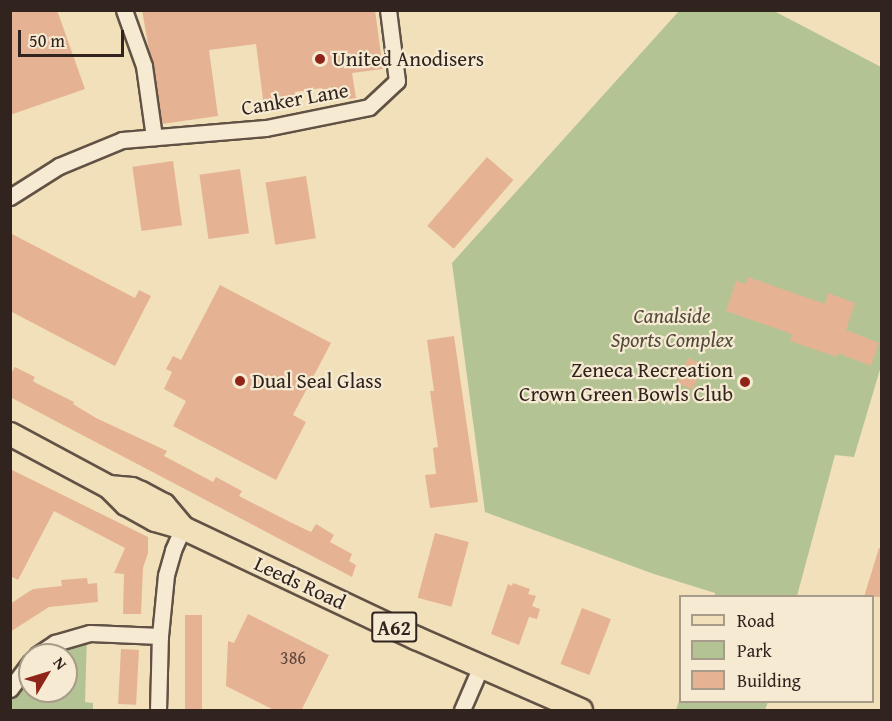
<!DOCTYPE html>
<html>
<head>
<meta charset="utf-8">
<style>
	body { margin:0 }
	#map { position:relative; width:892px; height:721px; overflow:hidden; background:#f1e0b9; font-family:"Gentium Book Plus",serif }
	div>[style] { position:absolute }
	.green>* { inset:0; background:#b4c393 }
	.building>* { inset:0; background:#e5b394; transform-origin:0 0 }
	.roads { filter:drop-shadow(2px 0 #615245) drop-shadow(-2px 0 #615245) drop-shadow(0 2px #615245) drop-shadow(0 -2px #615245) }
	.street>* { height:15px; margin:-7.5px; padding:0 7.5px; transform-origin:7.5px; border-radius:7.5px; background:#f6ebd2 }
	.primary>* { height:22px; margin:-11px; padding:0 11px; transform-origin:11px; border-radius:11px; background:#f1e0b9 }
	.dots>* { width:16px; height:16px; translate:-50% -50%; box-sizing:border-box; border:3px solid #f6ebd2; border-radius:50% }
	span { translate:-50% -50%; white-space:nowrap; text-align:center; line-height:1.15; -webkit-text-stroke:4.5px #f6ebd2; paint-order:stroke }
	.number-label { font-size:18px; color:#5e473c }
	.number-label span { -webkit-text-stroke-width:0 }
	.shield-label span { padding:2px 4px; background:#f6ebd2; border:2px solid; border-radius:4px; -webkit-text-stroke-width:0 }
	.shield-label { font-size:20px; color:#31231e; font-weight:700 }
	.poi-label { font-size:21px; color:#31231e }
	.left { translate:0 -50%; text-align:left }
	.right { translate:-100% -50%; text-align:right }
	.street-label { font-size:21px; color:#31231e }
	.park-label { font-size:21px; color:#524b3b; font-style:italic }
	.frame { position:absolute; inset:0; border:12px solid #31231e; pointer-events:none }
	.legend { position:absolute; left:679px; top:595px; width:195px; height:108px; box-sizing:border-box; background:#f6ebd2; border:2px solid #a79b8a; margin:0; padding:8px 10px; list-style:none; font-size:18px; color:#31231e }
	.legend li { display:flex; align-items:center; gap:12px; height:30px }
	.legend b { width:30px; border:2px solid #a79b8a }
	.north { position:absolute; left:18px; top:643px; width:60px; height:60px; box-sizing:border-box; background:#f6ebd2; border:2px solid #a79b8a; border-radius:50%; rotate:52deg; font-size:16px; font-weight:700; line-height:24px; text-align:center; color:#31231e }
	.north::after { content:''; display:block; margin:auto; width:21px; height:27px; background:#8f2418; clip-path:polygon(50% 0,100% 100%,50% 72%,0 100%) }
	.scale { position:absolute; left:18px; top:30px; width:106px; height:27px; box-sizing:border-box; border:3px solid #31231e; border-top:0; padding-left:8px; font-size:18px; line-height:21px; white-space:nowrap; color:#31231e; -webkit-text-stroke:4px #f6ebd2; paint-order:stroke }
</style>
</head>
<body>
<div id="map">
	<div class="green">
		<div style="clip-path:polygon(679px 11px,774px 11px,881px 67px,881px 366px,854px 457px,835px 455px,797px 596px,715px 596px,715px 593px,654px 574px,485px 512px,452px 263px)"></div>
		<div style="clip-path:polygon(87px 635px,85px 702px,93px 703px,93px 710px,11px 710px,10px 696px,30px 666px,30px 691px,66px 691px,66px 655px,42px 655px)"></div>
		<div style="clip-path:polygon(680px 698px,680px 702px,768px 702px,765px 710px,676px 710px)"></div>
	</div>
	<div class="building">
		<div style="clip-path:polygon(10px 10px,57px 10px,85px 89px,10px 115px)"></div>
		<div style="clip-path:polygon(142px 10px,375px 10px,383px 69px,352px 73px,356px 98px,324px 102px,322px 88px,295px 92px,297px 102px,264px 107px,256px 44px,209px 50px,218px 116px,162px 124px)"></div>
		<div style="left:487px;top:157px;width:35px;height:91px;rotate:41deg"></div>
		<div style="left:173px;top:161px;width:65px;height:41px;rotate:82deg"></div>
		<div style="left:240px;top:169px;width:65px;height:41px;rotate:82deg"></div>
		<div style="left:306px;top:176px;width:63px;height:41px;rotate:81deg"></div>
		<div style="clip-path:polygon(10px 233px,135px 298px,139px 290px,151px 296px,115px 366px,10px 311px)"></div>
		<div style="clip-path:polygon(748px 277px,825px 304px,828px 293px,855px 303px,846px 330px,879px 343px,871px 366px,838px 353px,837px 357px,790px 341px,792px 334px,726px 311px,736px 281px,746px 284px)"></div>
		<div style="clip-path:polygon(220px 285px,331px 343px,293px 415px,306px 422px,276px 480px,173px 426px,186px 401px,164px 389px,172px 372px,166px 369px,173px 356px,181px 360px)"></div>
		<div style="clip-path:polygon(454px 336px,478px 502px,430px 508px,425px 475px,436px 474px,433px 448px,438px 447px,430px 391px,434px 391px,427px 340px)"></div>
		<div style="left:688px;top:358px;width:17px;height:27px;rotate:24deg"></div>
		<div style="clip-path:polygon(15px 367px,35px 377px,33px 381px,36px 383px,74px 402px,73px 404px,96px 418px,167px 451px,164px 456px,183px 466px,213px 482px,216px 477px,242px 491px,239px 496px,290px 522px,311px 532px,316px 524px,334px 535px,330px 542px,352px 554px,349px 561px,356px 565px,352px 577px,10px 397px,10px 375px)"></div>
		<div style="clip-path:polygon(10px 469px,148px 537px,148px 553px,143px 568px,141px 614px,123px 614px,124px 574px,114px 573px,125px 548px,54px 511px,18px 580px,10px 576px)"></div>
		<div style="left:435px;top:533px;width:35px;height:67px;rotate:15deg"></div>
		<div style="clip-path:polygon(879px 548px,882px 549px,882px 597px,864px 597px)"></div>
		<div style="clip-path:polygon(87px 578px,88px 584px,97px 583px,98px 602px,49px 607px,10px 632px,10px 604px,33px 589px,62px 586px,61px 580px)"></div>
		<div style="clip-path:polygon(513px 583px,530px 589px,528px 594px,536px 596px,532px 606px,540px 609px,537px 619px,529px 617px,519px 645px,491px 634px,508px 584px,512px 586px)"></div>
		<div style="left:582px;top:608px;width:31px;height:60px;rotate:21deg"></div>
		<div style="clip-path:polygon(248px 614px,329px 655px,301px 711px,276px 711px,226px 686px,228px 641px,234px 643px)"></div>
		<div style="left:185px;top:615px;width:17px;height:96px"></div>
		<div style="left:121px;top:649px;width:18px;height:55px;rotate:3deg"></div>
	</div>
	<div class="roads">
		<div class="street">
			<div style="left:124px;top:10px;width:59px;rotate:70.3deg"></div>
			<div style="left:144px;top:66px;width:72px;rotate:82deg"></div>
			<div style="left:10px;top:197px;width:58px;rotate:-32.3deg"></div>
			<div style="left:59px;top:166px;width:68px;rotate:-22.4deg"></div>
			<div style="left:122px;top:140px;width:144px;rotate:-4.8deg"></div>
			<div style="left:266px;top:128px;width:105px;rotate:-11.5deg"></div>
			<div style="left:369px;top:107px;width:38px;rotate:-43deg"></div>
			<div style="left:397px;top:81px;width:72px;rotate:-97.2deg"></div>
			<div style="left:37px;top:655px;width:22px;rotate:-34deg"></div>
			<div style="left:55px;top:643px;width:36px;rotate:-16deg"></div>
			<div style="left:90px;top:633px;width:70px;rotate:2.5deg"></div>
			<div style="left:10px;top:689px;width:34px;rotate:-53deg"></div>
			<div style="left:158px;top:710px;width:74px;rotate:-88.5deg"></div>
			<div style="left:160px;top:636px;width:61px;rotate:-84.4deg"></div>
			<div style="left:166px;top:575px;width:26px;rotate:-74deg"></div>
			<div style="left:173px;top:550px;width:24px;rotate:-66deg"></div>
			<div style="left:462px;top:710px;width:48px;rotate:-66.6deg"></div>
		</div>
		<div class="primary">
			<div style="left:10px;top:434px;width:112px;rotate:28.2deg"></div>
			<div style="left:109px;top:487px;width:24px;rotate:45deg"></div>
			<div style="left:126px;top:504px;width:33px;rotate:29deg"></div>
			<div style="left:155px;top:520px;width:29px;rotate:16deg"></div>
			<div style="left:183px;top:528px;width:258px;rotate:25.3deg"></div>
			<div style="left:416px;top:638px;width:180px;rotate:23.6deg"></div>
			<div style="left:109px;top:487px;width:23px;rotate:5deg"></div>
			<div style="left:132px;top:489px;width:10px;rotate:24deg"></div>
			<div style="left:141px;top:493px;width:26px;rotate:28deg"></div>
			<div style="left:164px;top:505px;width:30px;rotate:50deg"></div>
		</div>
	</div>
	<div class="dots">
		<div style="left:320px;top:59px;background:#8f2418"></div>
		<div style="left:240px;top:381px;background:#8f2418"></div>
		<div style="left:745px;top:382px;background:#8f2418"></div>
	</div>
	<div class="number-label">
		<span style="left:293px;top:658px">386</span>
	</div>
	<div class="shield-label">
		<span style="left:394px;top:627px">A62</span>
	</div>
	<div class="poi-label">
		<span class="left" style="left:332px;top:59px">United Anodisers</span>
		<span class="right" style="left:733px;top:382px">Zeneca Recreation<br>Crown Green Bowls Club</span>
		<span class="left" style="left:252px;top:381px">Dual Seal Glass</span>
	</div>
	<div class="street-label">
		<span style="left:295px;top:99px;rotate:-10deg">Canker Lane</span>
		<span style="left:300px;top:583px;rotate:25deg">Leeds Road</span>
	</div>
	<div class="park-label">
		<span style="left:672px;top:328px">Canalside<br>Sports Complex</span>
	</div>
	<div class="frame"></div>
	<ul class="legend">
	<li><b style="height:8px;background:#f1e0b9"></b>Road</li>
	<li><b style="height:16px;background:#b4c393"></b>Park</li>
	<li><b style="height:16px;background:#e5b394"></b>Building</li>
	</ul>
	<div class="north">N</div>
	<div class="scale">50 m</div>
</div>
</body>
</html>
